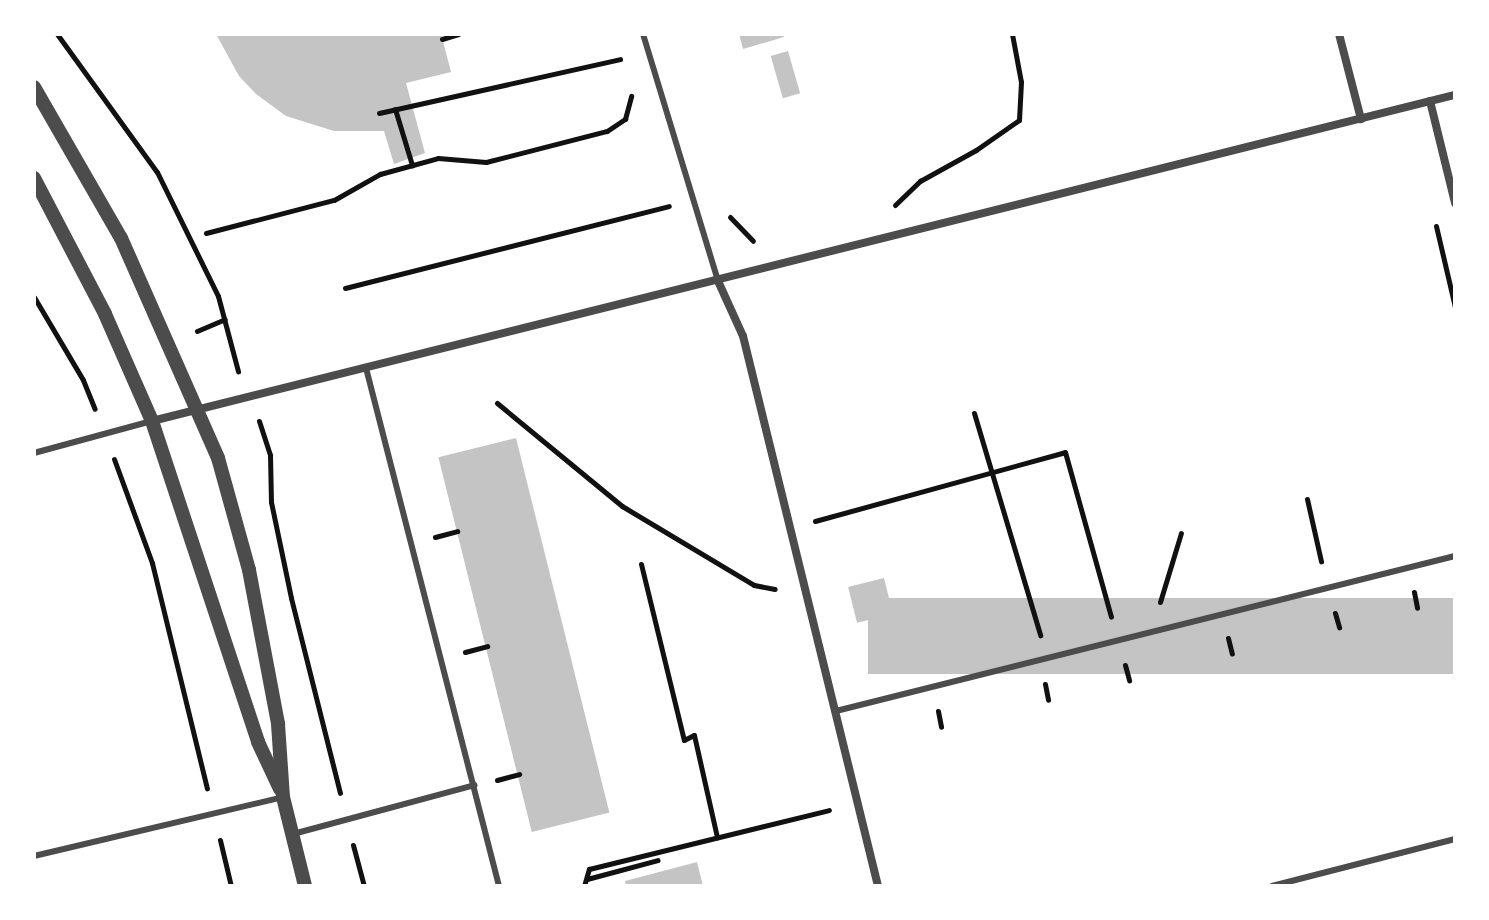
<!DOCTYPE html>
<html>
<head>
<meta charset="utf-8">
<style>
	body { margin:0 }
	#map { position:relative; width:1489px; height:920px; overflow:hidden; background:#fff; font-family:"Alegreya Sans",sans-serif }
	div>[style] { position:absolute }
	.building>* { inset:0; background:#c4c4c4; transform-origin:0 0 }
	.path>* { height:5px; margin:-2.5px; padding:0 2.5px; transform-origin:2.5px; border-radius:2.5px; background:#111 }
	.service>* { height:6px; margin:-3px; padding:0 3px; transform-origin:3px; border-radius:3px; background:#4c4c4c }
	.minor>* { height:8px; margin:-4px; padding:0 4px; transform-origin:4px; border-radius:4px; background:#4c4c4c }
	.tertiary>* { height:14px; margin:-7px; padding:0 7px; transform-origin:7px; border-radius:7px; background:#4c4c4c }
	span { translate:-50% -50%; white-space:nowrap; text-align:center; line-height:1.15; -webkit-text-stroke:6px #fff; paint-order:stroke }
	.frame { position:absolute; inset:0; border:36px solid #fff; pointer-events:none }
</style>
</head>
<body>
<div id="map">
	<div class="building">
		<div style="clip-path:polygon(216px 34px,441px 34px,451px 72px,406px 83px,425px 153px,394px 164px,384px 131px,334px 131px,286px 116px,256px 94px,239px 76px)"></div>
		<div style="clip-path:polygon(739px 34px,783px 34px,784px 37px,743px 49px)"></div>
		<div style="left:788px;top:51px;width:44px;height:18px;rotate:74deg"></div>
		<div style="left:516px;top:438px;width:386px;height:80px;rotate:76deg"></div>
		<div style="left:884px;top:578px;width:37px;height:37px;rotate:76deg"></div>
		<div style="left:1455px;top:598px;width:76px;height:587px;rotate:90deg"></div>
		<div style="clip-path:polygon(697px 862px,703px 886px,626px 886px,625px 881px)"></div>
	</div>
	<div class="path">
		<div style="left:57px;top:34px;width:170px;rotate:54.1deg"></div>
		<div style="left:157px;top:172px;width:138px;rotate:63.8deg"></div>
		<div style="left:218px;top:296px;width:78px;rotate:75.1deg"></div>
		<div style="left:442px;top:39px;width:17px;rotate:-17deg"></div>
		<div style="left:395px;top:109px;width:59px;rotate:73.1deg"></div>
		<div style="left:379px;top:113px;width:247px;rotate:-12.6deg"></div>
		<div style="left:895px;top:205px;width:35px;rotate:-44deg"></div>
		<div style="left:920px;top:181px;width:64px;rotate:-29deg"></div>
		<div style="left:976px;top:150px;width:52px;rotate:-34.9deg"></div>
		<div style="left:1019px;top:120px;width:38px;rotate:-87deg"></div>
		<div style="left:1021px;top:82px;width:49px;rotate:-100.6deg"></div>
		<div style="left:730px;top:217px;width:33px;rotate:46deg"></div>
		<div style="left:1436px;top:226px;width:83px;rotate:76.8deg"></div>
		<div style="left:206px;top:233px;width:132px;rotate:-14.5deg"></div>
		<div style="left:334px;top:200px;width:53px;rotate:-29.5deg"></div>
		<div style="left:380px;top:174px;width:60px;rotate:-15.4deg"></div>
		<div style="left:438px;top:158px;width:48px;rotate:4.8deg"></div>
		<div style="left:486px;top:162px;width:125px;rotate:-14.4deg"></div>
		<div style="left:607px;top:131px;width:22px;rotate:-34deg"></div>
		<div style="left:625px;top:119px;width:24px;rotate:-75deg"></div>
		<div style="left:345px;top:288px;width:334px;rotate:-14.2deg"></div>
		<div style="left:34px;top:297px;width:96px;rotate:59.4deg"></div>
		<div style="left:83px;top:380px;width:31px;rotate:68deg"></div>
		<div style="left:197px;top:331px;width:30px;rotate:-23deg"></div>
		<div style="left:497px;top:403px;width:162px;rotate:39.5deg"></div>
		<div style="left:622px;top:506px;width:154px;rotate:30.9deg"></div>
		<div style="left:754px;top:585px;width:21px;rotate:11deg"></div>
		<div style="left:974px;top:413px;width:232px;rotate:73.4deg"></div>
		<div style="left:259px;top:421px;width:36px;rotate:72deg"></div>
		<div style="left:270px;top:455px;width:47px;rotate:88.8deg"></div>
		<div style="left:271px;top:502px;width:98px;rotate:78.2deg"></div>
		<div style="left:291px;top:598px;width:201px;rotate:75.9deg"></div>
		<div style="left:114px;top:459px;width:111px;rotate:69.9deg"></div>
		<div style="left:152px;top:563px;width:232px;rotate:76.3deg"></div>
		<div style="left:1307px;top:499px;width:64px;rotate:77.3deg"></div>
		<div style="left:815px;top:521px;width:259px;rotate:-15.4deg"></div>
		<div style="left:1065px;top:452px;width:171px;rotate:74.4deg"></div>
		<div style="left:435px;top:537px;width:23px;rotate:-15deg"></div>
		<div style="left:641px;top:564px;width:181px;rotate:76.3deg"></div>
		<div style="left:684px;top:740px;width:11px;rotate:-27deg"></div>
		<div style="left:694px;top:735px;width:105px;rotate:77.3deg"></div>
		<div style="left:1414px;top:592px;width:16px;rotate:79deg"></div>
		<div style="left:1160px;top:602px;width:72px;rotate:-73.1deg"></div>
		<div style="left:1335px;top:613px;width:15px;rotate:74deg"></div>
		<div style="left:1228px;top:638px;width:16px;rotate:76deg"></div>
		<div style="left:465px;top:652px;width:23px;rotate:-15deg"></div>
		<div style="left:1125px;top:665px;width:16px;rotate:75deg"></div>
		<div style="left:1045px;top:684px;width:16px;rotate:79deg"></div>
		<div style="left:938px;top:711px;width:16px;rotate:79deg"></div>
		<div style="left:497px;top:780px;width:23px;rotate:-15deg"></div>
		<div style="left:220px;top:840px;width:47px;rotate:76.6deg"></div>
		<div style="left:353px;top:845px;width:42px;rotate:75deg"></div>
		<div style="left:587px;top:879px;width:73px;rotate:-15deg"></div>
		<div style="left:584px;top:886px;width:18px;rotate:-74deg"></div>
		<div style="left:589px;top:869px;width:247px;rotate:-13.8deg"></div>
	</div>
	<div class="service">
		<div style="left:643px;top:34px;width:258px;rotate:73.1deg"></div>
		<div style="left:366px;top:368px;width:535px;rotate:75.6deg"></div>
		<div style="left:34px;top:453px;width:122px;rotate:-15.2deg"></div>
		<div style="left:836px;top:711px;width:638px;rotate:-14.06deg"></div>
		<div style="left:293px;top:834px;width:188px;rotate:-15.1deg"></div>
		<div style="left:34px;top:856px;width:256px;rotate:-13.3deg"></div>
		<div style="left:1272px;top:886px;width:189px;rotate:-14.4deg"></div>
	</div>
	<div class="minor">
		<div style="left:1339px;top:34px;width:88px;rotate:75.5deg"></div>
		<div style="left:1430px;top:101px;width:105px;rotate:76.2deg"></div>
		<div style="left:718px;top:281px;width:60px;rotate:65.6deg"></div>
		<div style="left:743px;top:336px;width:566px;rotate:76.21deg"></div>
		<div style="left:152px;top:421px;width:1343px;rotate:-14.05deg"></div>
	</div>
	<div class="tertiary">
		<div style="left:34px;top:87px;width:174px;rotate:60.1deg"></div>
		<div style="left:121px;top:238px;width:240px;rotate:66.2deg"></div>
		<div style="left:218px;top:458px;width:116px;rotate:74.5deg"></div>
		<div style="left:249px;top:570px;width:157px;rotate:79.3deg"></div>
		<div style="left:278px;top:724px;width:73px;rotate:86.1deg"></div>
		<div style="left:283px;top:797px;width:92px;rotate:76.1deg"></div>
		<div style="left:34px;top:178px;width:153px;rotate:62.4deg"></div>
		<div style="left:105px;top:314px;width:117px;rotate:66.3deg"></div>
		<div style="left:152px;top:421px;width:338px;rotate:71.7deg"></div>
		<div style="left:258px;top:742px;width:52px;rotate:64.9deg"></div>
	</div>
	<div class="frame"></div>
</div>
</body>
</html>
